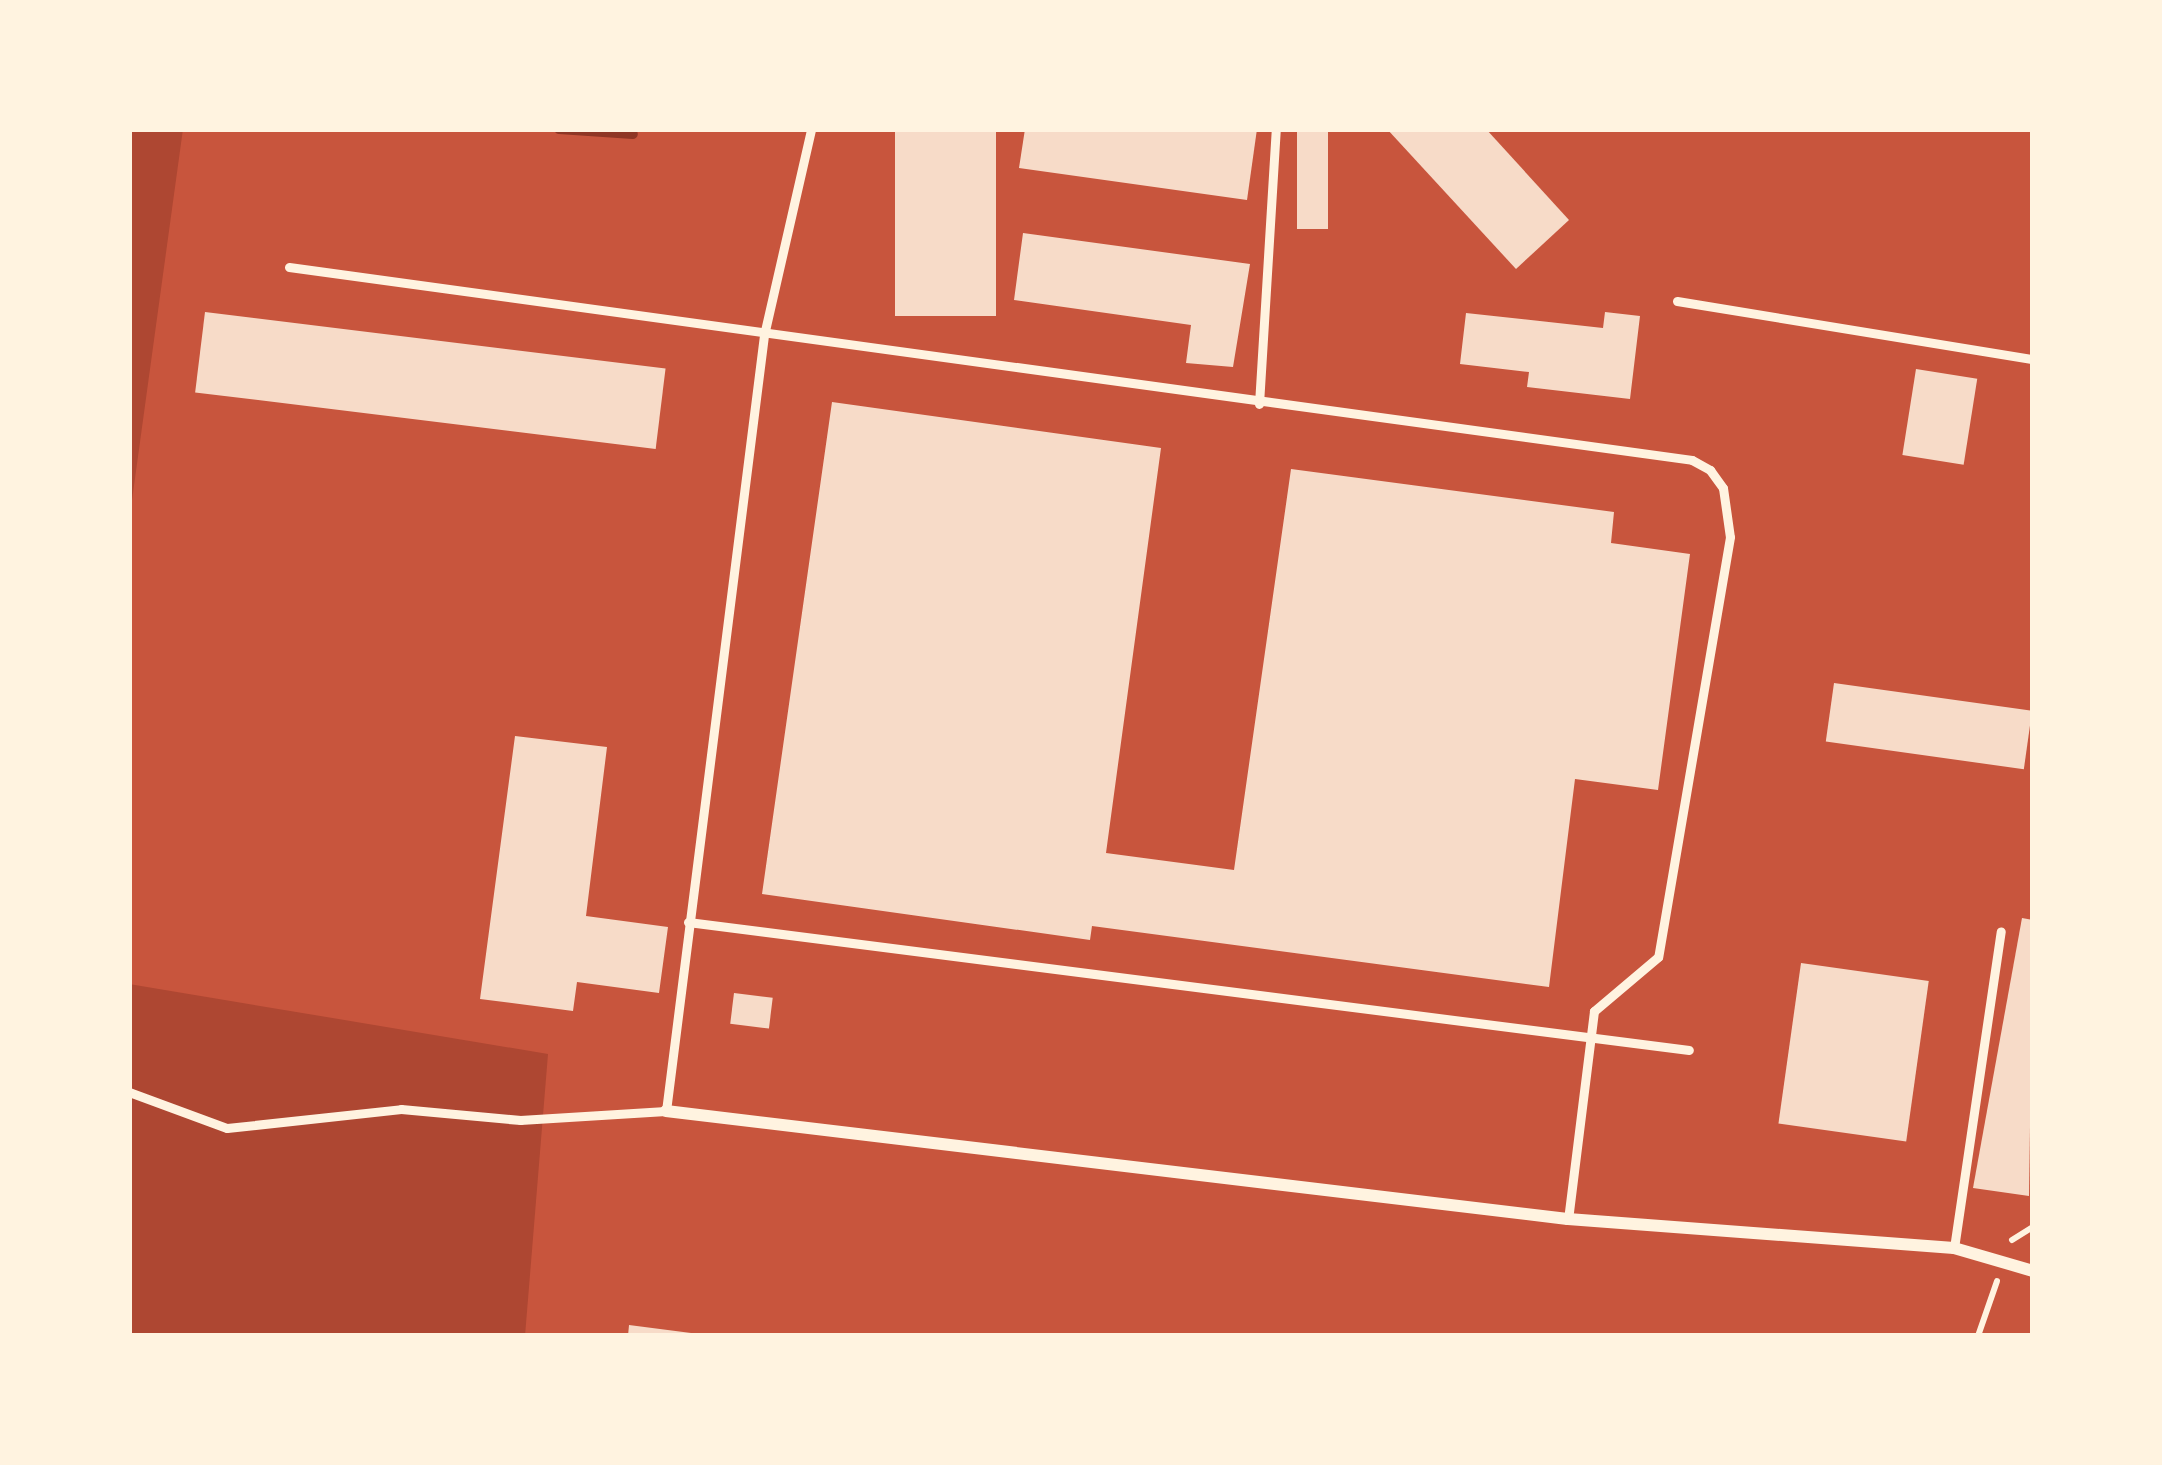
<!DOCTYPE html>
<html>
<head>
<meta charset="utf-8">
<style>
	body { margin:0 }
	#map { position:relative; width:2162px; height:1465px; overflow:hidden; background:#c8553d; font-family:Ubuntu,sans-serif }
	div>[style] { position:absolute }
	.green>* { inset:0; background:#ae4732 }
	.stream>* { height:10px; margin:-5px; padding:0 5px; transform-origin:5px; border-radius:5px; background:#8f3625 }
	.building>* { inset:0; background:#f7dbc8; transform-origin:0 0 }
	.path>* { height:6px; margin:-3px; padding:0 3px; transform-origin:3px; border-radius:3px; background:#fff3e0 }
	.service>* { height:9px; margin:-4.5px; padding:0 4.5px; transform-origin:4.5px; border-radius:4.5px; background:#fff3e0 }
	.minor>* { height:12px; margin:-6px; padding:0 6px; transform-origin:6px; border-radius:6px; background:#fff3e0 }
	span { translate:-50% -50%; white-space:nowrap; text-align:center; line-height:1.15; -webkit-text-stroke:12px #fff3e0; paint-order:stroke }
	.frame { position:absolute; inset:0; border:132px solid #fff3e0; pointer-events:none }
</style>
</head>
<body>
<div id="map">
	<div class="green">
		<div style="clip-path:polygon(129px 129px,183px 129px,129px 522px)"></div>
		<div style="clip-path:polygon(129px 984px,548px 1054px,525px 1336px,129px 1336px)"></div>
	</div>
	<div class="stream">
		<div style="left:559px;top:129px;width:74px;rotate:3.9deg"></div>
	</div>
	<div class="building">
		<div style="left:895px;top:129px;width:101px;height:187px"></div>
		<div style="clip-path:polygon(1025px 129px,1257px 129px,1247px 200px,1019px 168px)"></div>
		<div style="left:1297px;top:129px;width:31px;height:100px"></div>
		<div style="clip-path:polygon(1387px 129px,1486px 129px,1569px 220px,1516px 269px)"></div>
		<div style="clip-path:polygon(1023px 233px,1250px 264px,1233px 367px,1186px 363px,1191px 325px,1014px 300px)"></div>
		<div style="left:205px;top:312px;width:464px;height:81px;rotate:7deg"></div>
		<div style="clip-path:polygon(1605px 312px,1640px 316px,1630px 399px,1527px 387px,1529px 372px,1460px 364px,1466px 313px,1603px 328px)"></div>
		<div style="left:1916px;top:369px;width:62px;height:87px;rotate:9deg"></div>
		<div style="clip-path:polygon(832px 402px,1161px 448px,1106px 853px,1234px 870px,1291px 469px,1614px 512px,1611px 543px,1690px 554px,1658px 790px,1575px 779px,1549px 987px,1092px 926px,1090px 940px,762px 894px)"></div>
		<div style="left:1834px;top:683px;width:200px;height:59px;rotate:8deg"></div>
		<div style="clip-path:polygon(515px 736px,607px 747px,586px 916px,668px 927px,659px 993px,577px 982px,573px 1011px,480px 999px)"></div>
		<div style="clip-path:polygon(2022px 918px,2033px 920px,2029px 1196px,1973px 1188px)"></div>
		<div style="left:1801px;top:963px;width:129px;height:162px;rotate:8deg"></div>
		<div style="left:734px;top:993px;width:39px;height:31px;rotate:7deg"></div>
		<div style="clip-path:polygon(629px 1325px,691px 1333px,691px 1336px,628px 1336px)"></div>
	</div>
	<div class="path">
		<div style="left:2012px;top:1240px;width:25px;rotate:-32deg"></div>
		<div style="left:1978px;top:1336px;width:58px;rotate:-70.9deg"></div>
	</div>
	<div class="service">
		<div style="left:289px;top:267px;width:1416px;rotate:7.83deg"></div>
		<div style="left:1692px;top:460px;width:21px;rotate:29deg"></div>
		<div style="left:1710px;top:470px;width:22px;rotate:54deg"></div>
		<div style="left:1723px;top:488px;width:49px;rotate:81.9deg"></div>
		<div style="left:1730px;top:537px;width:426px;rotate:99.7deg"></div>
		<div style="left:1658px;top:957px;width:84px;rotate:139.8deg"></div>
		<div style="left:1594px;top:1011px;width:210px;rotate:97.1deg"></div>
		<div style="left:1677px;top:301px;width:361px;rotate:9.3deg"></div>
		<div style="left:1259px;top:404px;width:276px;rotate:-86.5deg"></div>
		<div style="left:688px;top:922px;width:1009px;rotate:7.29deg"></div>
		<div style="left:129px;top:1092px;width:104px;rotate:20.2deg"></div>
		<div style="left:227px;top:1128px;width:175px;rotate:-6.2deg"></div>
		<div style="left:401px;top:1109px;width:120px;rotate:5.3deg"></div>
		<div style="left:520px;top:1120px;width:146px;rotate:-3.5deg"></div>
		<div style="left:666px;top:1111px;width:782px;rotate:-82.8deg"></div>
		<div style="left:764px;top:335px;width:211px;rotate:-77.1deg"></div>
		<div style="left:1954px;top:1248px;width:320px;rotate:-81.6deg"></div>
	</div>
	<div class="minor">
		<div style="left:666px;top:1111px;width:908px;rotate:6.83deg"></div>
		<div style="left:1568px;top:1219px;width:387px;rotate:4.3deg"></div>
		<div style="left:1954px;top:1248px;width:82px;rotate:16.2deg"></div>
	</div>
	<div class="frame"></div>
</div>
</body>
</html>
